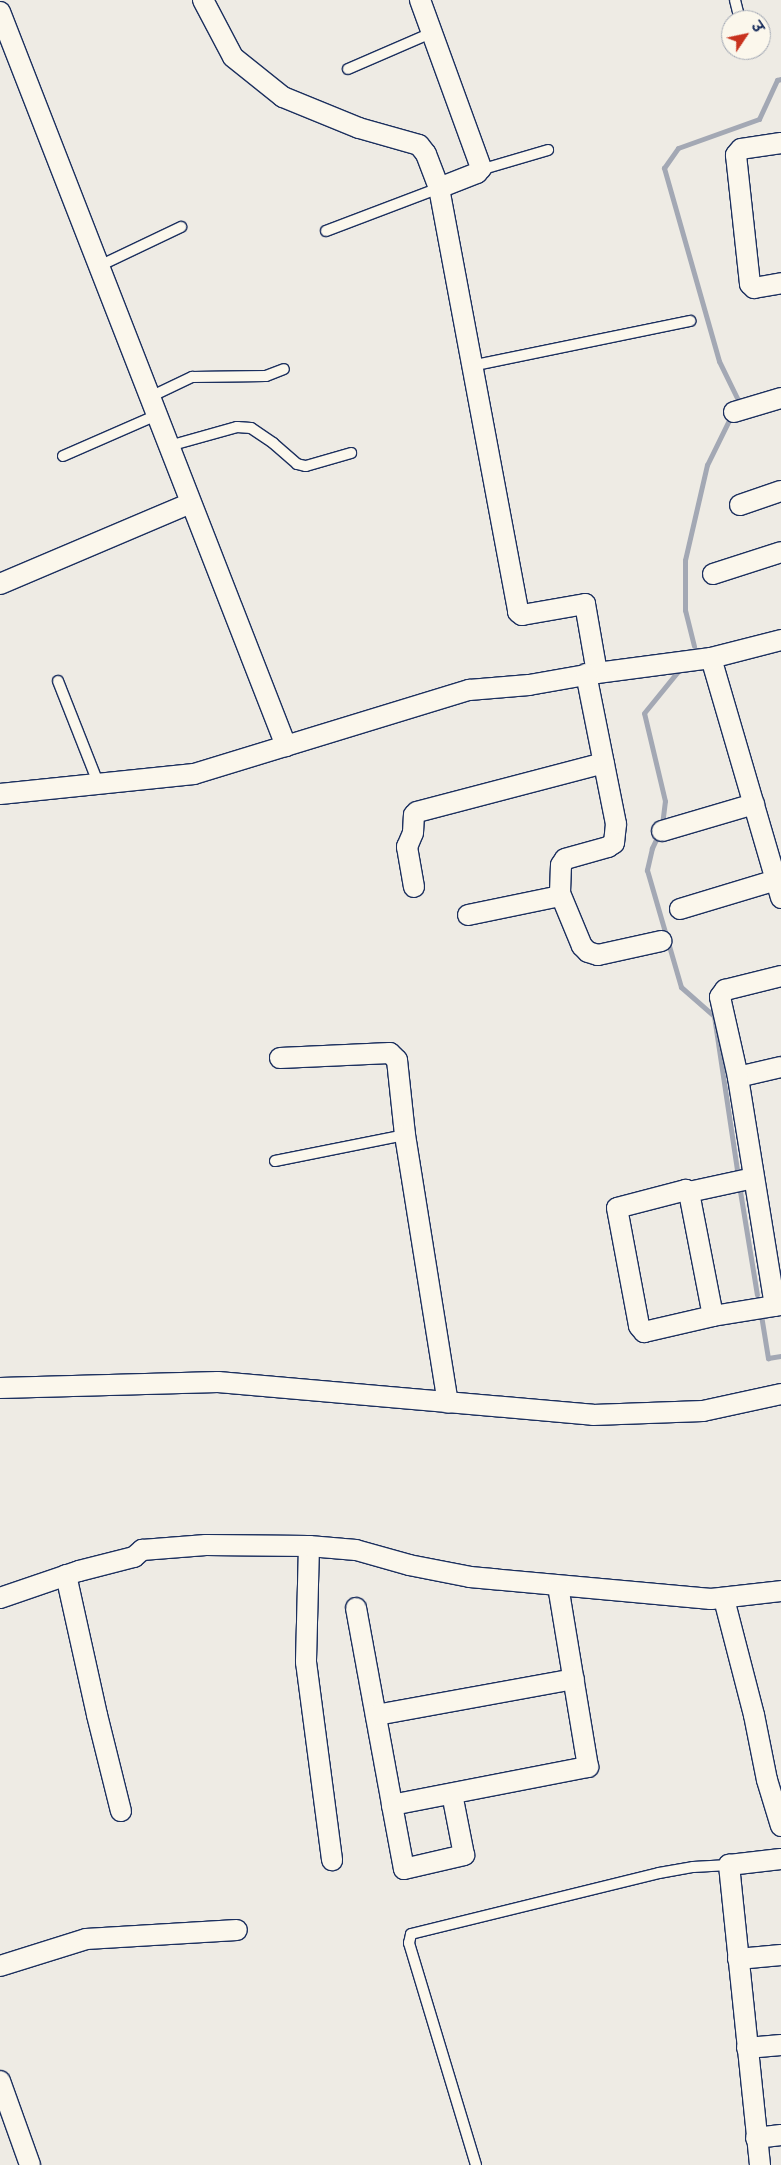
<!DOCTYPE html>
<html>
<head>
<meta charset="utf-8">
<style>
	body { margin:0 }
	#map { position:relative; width:781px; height:2165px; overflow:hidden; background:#eeebe4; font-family:Mali,"Playpen Sans Deva",sans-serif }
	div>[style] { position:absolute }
	.stream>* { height:5px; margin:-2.5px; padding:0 2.5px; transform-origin:2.5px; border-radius:2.5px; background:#a3a8b4 }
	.roads { filter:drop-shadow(1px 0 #1b2f5e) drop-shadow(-1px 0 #1b2f5e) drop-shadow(0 1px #1b2f5e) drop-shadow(0 -1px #1b2f5e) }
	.lane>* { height:10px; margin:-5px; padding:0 5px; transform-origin:5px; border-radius:5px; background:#fbf7ec }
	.street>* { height:20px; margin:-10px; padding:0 10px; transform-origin:10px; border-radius:10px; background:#fbf7ec }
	span { translate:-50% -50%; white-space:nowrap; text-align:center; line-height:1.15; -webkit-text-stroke:4.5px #fbf7ec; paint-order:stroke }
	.north { position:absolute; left:721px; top:10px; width:50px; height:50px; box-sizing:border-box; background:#fbf7ec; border:1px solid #a1a7b3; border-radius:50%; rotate:56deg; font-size:14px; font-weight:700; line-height:20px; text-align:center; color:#1b2f5e }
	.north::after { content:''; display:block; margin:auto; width:18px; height:22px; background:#c8321e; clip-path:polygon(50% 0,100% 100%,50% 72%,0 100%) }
</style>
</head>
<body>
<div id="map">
	<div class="stream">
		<div style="left:736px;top:406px;width:6px;rotate:-72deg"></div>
		<div style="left:738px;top:400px;width:43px;rotate:-116deg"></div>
		<div style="left:719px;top:361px;width:201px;rotate:-105.9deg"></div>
		<div style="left:664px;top:168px;width:24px;rotate:-55deg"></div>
		<div style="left:678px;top:148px;width:86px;rotate:-19.7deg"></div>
		<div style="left:759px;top:119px;width:43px;rotate:-65.2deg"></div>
		<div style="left:777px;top:80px;width:4px;rotate:-14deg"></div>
		<div style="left:694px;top:646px;width:37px;rotate:-104deg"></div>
		<div style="left:685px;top:610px;width:50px;rotate:-90deg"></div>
		<div style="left:685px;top:560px;width:98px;rotate:-77deg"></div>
		<div style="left:707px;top:465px;width:55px;rotate:-63.9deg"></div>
		<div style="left:662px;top:825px;width:24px;rotate:-83deg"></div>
		<div style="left:665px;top:801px;width:90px;rotate:-103.4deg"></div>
		<div style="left:644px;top:713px;width:55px;rotate:-50.9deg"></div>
		<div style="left:659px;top:833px;width:17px;rotate:115deg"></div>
		<div style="left:652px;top:848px;width:23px;rotate:103deg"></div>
		<div style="left:647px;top:870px;width:122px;rotate:73.8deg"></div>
		<div style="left:681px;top:987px;width:44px;rotate:41.3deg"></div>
		<div style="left:714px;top:1016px;width:162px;rotate:81.5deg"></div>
		<div style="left:739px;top:1185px;width:111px;rotate:80.7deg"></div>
		<div style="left:761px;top:1315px;width:44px;rotate:80.8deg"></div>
		<div style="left:768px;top:1358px;width:13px;rotate:-9deg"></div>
	</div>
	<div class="roads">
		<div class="lane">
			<div style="left:735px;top:0;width:21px;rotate:76deg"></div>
			<div style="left:348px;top:69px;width:90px;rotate:-23.4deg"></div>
			<div style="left:480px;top:170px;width:71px;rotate:-16.4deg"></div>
			<div style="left:326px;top:231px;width:121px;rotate:-20.8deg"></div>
			<div style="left:99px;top:266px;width:91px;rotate:-25.4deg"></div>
			<div style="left:471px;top:366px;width:224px;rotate:-11.6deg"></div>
			<div style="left:150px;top:397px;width:47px;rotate:-25.5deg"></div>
			<div style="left:192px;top:377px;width:74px;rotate:-0.8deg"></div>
			<div style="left:266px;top:376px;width:19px;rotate:-21deg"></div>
			<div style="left:169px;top:446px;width:71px;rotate:-15.6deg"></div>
			<div style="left:237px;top:427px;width:14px;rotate:4deg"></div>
			<div style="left:251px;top:428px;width:27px;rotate:34deg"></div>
			<div style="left:273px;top:443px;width:32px;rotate:41deg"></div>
			<div style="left:297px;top:464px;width:9px;rotate:13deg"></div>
			<div style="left:306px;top:466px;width:47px;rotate:-16.1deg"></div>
			<div style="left:63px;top:456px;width:103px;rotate:-23.6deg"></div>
			<div style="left:58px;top:681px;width:112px;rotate:68.5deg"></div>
			<div style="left:275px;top:1161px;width:133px;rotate:-11.3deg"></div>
			<div style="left:476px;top:2165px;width:232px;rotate:-106.8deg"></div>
			<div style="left:409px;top:1943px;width:9px;rotate:-77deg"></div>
			<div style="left:411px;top:1934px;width:255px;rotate:-13.8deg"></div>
			<div style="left:659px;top:1873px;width:35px;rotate:-10deg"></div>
			<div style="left:693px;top:1867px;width:36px;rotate:-3deg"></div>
		</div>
		<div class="street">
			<div style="left:203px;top:0;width:64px;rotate:62.2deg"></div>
			<div style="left:233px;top:57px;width:64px;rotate:38.7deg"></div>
			<div style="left:283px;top:97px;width:82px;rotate:22.2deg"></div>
			<div style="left:359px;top:128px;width:62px;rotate:15.8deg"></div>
			<div style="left:419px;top:145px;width:11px;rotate:52deg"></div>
			<div style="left:426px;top:154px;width:36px;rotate:69deg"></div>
			<div style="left:439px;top:188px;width:431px;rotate:79.4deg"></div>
			<div style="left:518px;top:612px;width:5px;rotate:37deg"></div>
			<div style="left:522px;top:615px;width:64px;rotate:-9.9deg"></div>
			<div style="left:585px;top:604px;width:70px;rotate:80.1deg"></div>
			<div style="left:420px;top:0;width:179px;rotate:70deg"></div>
			<div style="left:481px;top:168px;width:6px;rotate:129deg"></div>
			<div style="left:477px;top:173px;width:41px;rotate:158.5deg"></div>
			<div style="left:0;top:12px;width:788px;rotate:68.71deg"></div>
			<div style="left:781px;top:143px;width:40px;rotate:171.5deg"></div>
			<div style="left:741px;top:149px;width:8px;rotate:130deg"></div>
			<div style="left:736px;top:155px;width:130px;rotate:83.8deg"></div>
			<div style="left:750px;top:284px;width:6px;rotate:45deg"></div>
			<div style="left:754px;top:288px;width:27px;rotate:-10deg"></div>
			<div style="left:734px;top:412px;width:49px;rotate:-16.6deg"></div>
			<div style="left:740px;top:505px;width:43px;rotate:-18.9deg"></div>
			<div style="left:713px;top:574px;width:71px;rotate:-17.9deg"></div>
			<div style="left:0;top:584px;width:207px;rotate:-23deg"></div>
			<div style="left:711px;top:658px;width:250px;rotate:73.7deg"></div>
			<div style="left:0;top:794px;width:195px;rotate:-5.9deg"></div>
			<div style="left:194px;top:774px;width:288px;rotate:-17deg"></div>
			<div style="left:469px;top:690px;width:60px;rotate:-4.8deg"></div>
			<div style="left:529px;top:685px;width:69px;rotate:-10deg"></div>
			<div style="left:597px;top:673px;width:115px;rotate:-7.5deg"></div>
			<div style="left:711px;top:658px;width:72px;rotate:-14.4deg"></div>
			<div style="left:662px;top:831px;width:96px;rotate:-16.4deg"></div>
			<div style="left:414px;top:887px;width:41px;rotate:-99.9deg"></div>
			<div style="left:407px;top:847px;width:15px;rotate:-67deg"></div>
			<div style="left:413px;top:833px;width:18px;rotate:-87deg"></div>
			<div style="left:414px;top:815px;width:4px;rotate:-45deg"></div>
			<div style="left:417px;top:812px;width:193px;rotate:-14.7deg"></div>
			<div style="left:560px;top:893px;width:57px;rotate:67.5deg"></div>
			<div style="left:582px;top:946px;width:8px;rotate:45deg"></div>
			<div style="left:588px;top:952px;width:10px;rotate:17deg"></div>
			<div style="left:598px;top:955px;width:65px;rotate:-12.5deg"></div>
			<div style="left:680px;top:909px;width:100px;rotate:-16.8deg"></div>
			<div style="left:468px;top:915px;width:89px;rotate:-11.7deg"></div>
			<div style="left:555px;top:897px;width:6px;rotate:-39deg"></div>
			<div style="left:560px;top:893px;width:28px;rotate:-88deg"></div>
			<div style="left:561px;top:865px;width:7px;rotate:-56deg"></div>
			<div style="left:565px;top:859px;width:45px;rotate:-15.6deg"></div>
			<div style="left:608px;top:847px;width:7px;rotate:-34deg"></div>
			<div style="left:614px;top:843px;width:19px;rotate:-84deg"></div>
			<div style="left:616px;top:824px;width:153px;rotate:-101.3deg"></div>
			<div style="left:280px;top:1058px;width:110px;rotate:-2.6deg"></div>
			<div style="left:390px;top:1053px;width:10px;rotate:45deg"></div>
			<div style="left:397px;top:1060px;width:75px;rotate:83.9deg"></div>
			<div style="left:405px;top:1135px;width:271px;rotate:80.9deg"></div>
			<div style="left:738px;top:1077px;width:44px;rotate:-13.1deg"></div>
			<div style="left:689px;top:1192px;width:66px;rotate:-12.2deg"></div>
			<div style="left:775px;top:1306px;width:232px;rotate:-99.2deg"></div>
			<div style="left:738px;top:1077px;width:82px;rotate:-102.7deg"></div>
			<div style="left:720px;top:997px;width:9px;rotate:-54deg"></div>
			<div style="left:725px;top:990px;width:58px;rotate:-14deg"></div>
			<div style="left:713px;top:1316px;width:126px;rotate:-101deg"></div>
			<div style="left:689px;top:1192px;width:4px;rotate:-146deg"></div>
			<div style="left:686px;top:1190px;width:71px;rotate:165.4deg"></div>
			<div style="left:617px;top:1208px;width:120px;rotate:79.4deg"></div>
			<div style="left:639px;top:1326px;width:8px;rotate:50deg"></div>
			<div style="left:644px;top:1332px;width:71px;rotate:-13.1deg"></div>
			<div style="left:713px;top:1316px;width:69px;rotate:-9.2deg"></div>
			<div style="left:0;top:1388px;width:218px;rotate:-1.6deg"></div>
			<div style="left:218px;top:1382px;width:376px;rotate:5deg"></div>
			<div style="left:593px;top:1415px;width:110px;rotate:-2.1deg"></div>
			<div style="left:703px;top:1411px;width:80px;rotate:-12.3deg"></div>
			<div style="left:309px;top:1546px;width:116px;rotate:91.5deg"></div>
			<div style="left:306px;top:1662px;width:200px;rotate:82.5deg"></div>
			<div style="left:66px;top:1575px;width:143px;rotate:77.5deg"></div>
			<div style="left:97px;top:1715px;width:99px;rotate:76deg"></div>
			<div style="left:0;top:1598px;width:83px;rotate:-18.9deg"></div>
			<div style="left:79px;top:1571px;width:57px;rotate:-14.3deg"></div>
			<div style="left:134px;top:1557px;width:11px;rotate:-41deg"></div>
			<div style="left:142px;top:1550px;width:64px;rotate:-4.5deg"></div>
			<div style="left:206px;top:1545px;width:103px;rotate:0.6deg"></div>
			<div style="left:309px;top:1546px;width:47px;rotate:4.9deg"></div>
			<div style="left:356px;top:1550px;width:55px;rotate:15.8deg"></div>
			<div style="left:409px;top:1565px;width:62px;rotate:11.1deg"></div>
			<div style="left:470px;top:1577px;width:242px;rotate:5.2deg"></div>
			<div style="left:711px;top:1599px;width:70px;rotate:-6.5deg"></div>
			<div style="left:724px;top:1599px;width:120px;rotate:75.5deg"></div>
			<div style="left:754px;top:1715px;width:66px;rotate:78.7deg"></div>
			<div style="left:767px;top:1780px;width:48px;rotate:73.1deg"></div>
			<div style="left:356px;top:1608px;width:200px;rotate:79.6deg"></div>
			<div style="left:392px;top:1805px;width:200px;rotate:-11deg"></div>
			<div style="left:588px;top:1767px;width:183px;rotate:-99.4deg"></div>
			<div style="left:376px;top:1715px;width:201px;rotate:-10.3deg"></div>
			<div style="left:392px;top:1805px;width:65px;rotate:79.4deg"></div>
			<div style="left:404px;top:1869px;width:62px;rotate:-13.1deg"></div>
			<div style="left:464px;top:1855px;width:62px;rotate:-101.1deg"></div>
			<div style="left:738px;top:1959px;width:43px;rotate:-5.3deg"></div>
			<div style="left:0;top:1966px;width:90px;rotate:-17.4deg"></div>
			<div style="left:86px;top:1939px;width:151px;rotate:-3.4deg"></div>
			<div style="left:747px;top:2048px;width:34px;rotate:-5deg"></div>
			<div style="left:0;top:2081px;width:89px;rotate:70.3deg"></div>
			<div style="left:756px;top:2138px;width:25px;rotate:-7deg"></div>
			<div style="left:760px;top:2165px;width:302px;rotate:-95.9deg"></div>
			<div style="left:729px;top:1865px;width:52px;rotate:-6.6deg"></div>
		</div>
	</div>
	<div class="north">उ</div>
</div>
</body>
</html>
